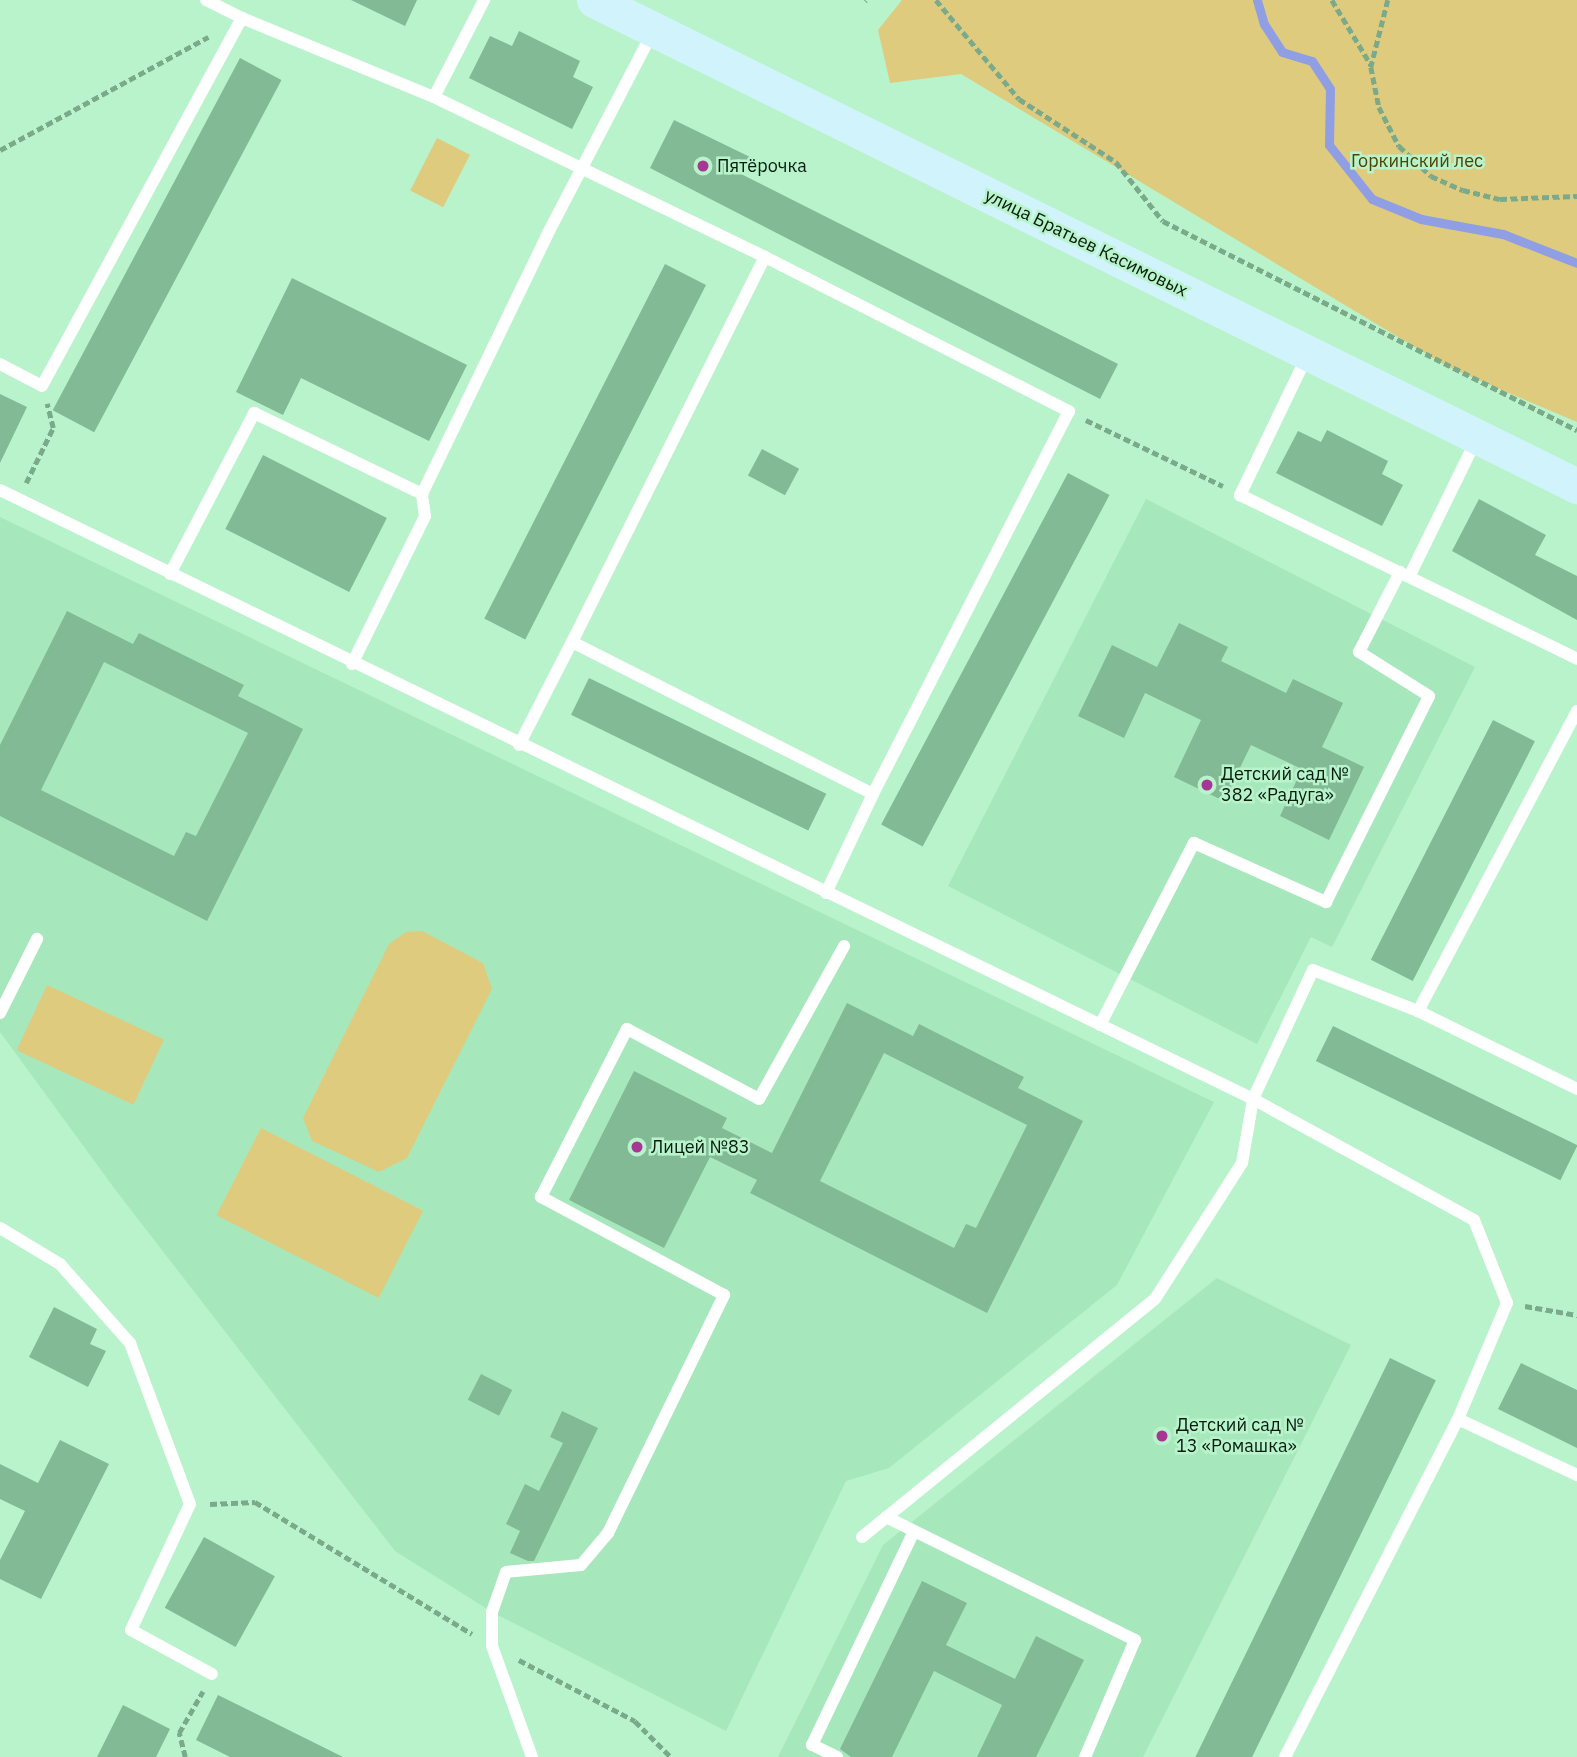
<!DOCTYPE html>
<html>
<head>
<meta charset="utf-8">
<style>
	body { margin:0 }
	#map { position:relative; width:1577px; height:1757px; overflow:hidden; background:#b8f3cb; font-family:"IBM Plex Sans",sans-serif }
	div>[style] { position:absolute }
	.built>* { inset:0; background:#a6e8bc }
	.green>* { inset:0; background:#dfcb7e; transform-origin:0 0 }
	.stream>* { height:9px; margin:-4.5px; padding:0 4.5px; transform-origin:4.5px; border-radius:4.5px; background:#909ee3 }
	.building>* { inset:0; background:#81ba95; transform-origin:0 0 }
	.path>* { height:4.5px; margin-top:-2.25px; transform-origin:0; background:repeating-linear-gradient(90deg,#7baa8b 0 7px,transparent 0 10.5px) }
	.lane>* { height:12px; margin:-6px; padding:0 6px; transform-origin:6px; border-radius:6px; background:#fff }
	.secondary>* { height:35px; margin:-17.5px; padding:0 17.5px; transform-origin:17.5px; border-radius:17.5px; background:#d1f4fc }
	.dots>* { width:19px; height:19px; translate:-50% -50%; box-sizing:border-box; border:4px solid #b8f3cb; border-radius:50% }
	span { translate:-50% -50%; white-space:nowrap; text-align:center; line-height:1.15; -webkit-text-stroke:5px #b8f3cb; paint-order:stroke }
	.park-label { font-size:18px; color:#504200 }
	.poi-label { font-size:18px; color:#041b0d }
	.left { translate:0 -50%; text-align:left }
	.street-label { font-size:18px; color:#041b0d }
</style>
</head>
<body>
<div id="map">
	<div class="built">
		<div style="clip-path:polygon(1146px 499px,1475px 667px,1332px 947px,1311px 937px,1257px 1044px,948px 886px)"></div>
		<div style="clip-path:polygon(0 517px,1214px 1102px,1117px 1285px,889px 1468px,846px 1481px,726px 1731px,492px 1612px,395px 1551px,117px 1192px,0 1032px)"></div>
		<div style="clip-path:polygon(1217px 1278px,1351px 1345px,1143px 1757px,778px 1757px,883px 1545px)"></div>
	</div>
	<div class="green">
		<div style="clip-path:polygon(902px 0,1577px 0,1577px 422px,1448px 367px,961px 74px,890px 83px,878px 30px)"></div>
		<div style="left:437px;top:138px;width:37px;height:59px;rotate:27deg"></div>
		<div style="clip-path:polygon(422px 931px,483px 963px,492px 989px,407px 1158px,379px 1172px,312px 1141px,303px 1118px,389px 944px,406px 932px)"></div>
		<div style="left:47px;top:985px;width:129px;height:72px;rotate:25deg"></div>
		<div style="left:261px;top:1128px;width:182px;height:98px;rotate:27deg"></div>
	</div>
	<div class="stream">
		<div style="left:1257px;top:0;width:25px;rotate:74deg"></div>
		<div style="left:1264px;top:24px;width:33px;rotate:57deg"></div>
		<div style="left:1282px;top:52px;width:31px;rotate:17deg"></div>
		<div style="left:1312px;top:61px;width:33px;rotate:57deg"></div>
		<div style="left:1330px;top:89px;width:56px;rotate:91deg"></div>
		<div style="left:1329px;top:145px;width:69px;rotate:51.5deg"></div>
		<div style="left:1372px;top:199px;width:53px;rotate:22.2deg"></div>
		<div style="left:1421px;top:219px;width:83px;rotate:10.4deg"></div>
		<div style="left:1503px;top:234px;width:79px;rotate:21.4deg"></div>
	</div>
	<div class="building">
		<div style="clip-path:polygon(351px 0,417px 0,405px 26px)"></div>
		<div style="clip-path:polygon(519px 31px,580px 61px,573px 77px,593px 87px,572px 129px,469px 78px,490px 36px,512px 46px)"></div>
		<div style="left:240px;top:58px;width:47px;height:399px;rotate:28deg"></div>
		<div style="clip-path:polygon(674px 120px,750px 157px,741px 174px,1118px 364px,1100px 399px,650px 168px)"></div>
		<div style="left:665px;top:264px;width:46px;height:398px;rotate:27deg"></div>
		<div style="clip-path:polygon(292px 278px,467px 365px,429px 441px,301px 378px,283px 415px,236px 392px)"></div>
		<div style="clip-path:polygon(0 394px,27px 407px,0 463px)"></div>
		<div style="clip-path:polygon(1327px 430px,1388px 461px,1382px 474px,1403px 485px,1382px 526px,1276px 473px,1298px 431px,1321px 442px)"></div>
		<div style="left:762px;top:449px;width:42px;height:30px;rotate:28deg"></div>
		<div style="left:263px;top:455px;width:139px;height:83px;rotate:27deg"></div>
		<div style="left:1068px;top:473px;width:47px;height:398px;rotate:28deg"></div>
		<div style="clip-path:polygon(1479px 499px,1546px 535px,1535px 555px,1577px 576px,1577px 620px,1452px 551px)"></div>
		<div style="clip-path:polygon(evenodd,67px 611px,133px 644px,139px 633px,244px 685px,238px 696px,303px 729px,207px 921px,0 816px,0 745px,67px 611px,104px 662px,248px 733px,196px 836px,186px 832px,174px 856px,41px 790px,104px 662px)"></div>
		<div style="clip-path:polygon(1179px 623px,1228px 647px,1221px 661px,1286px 693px,1293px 679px,1343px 703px,1322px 747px,1364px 767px,1329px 840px,1280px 816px,1302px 769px,1251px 745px,1224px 801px,1174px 777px,1201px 720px,1145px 693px,1124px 738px,1078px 716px,1112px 645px,1157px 667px)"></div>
		<div style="left:589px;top:678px;width:264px;height:41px;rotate:26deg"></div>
		<div style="left:1493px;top:720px;width:47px;height:269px;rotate:27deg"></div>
		<div style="clip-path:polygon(evenodd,847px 1003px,913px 1036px,919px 1024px,1024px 1077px,1018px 1088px,1083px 1121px,987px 1313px,750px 1193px,757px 1180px,710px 1157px,664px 1248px,569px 1200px,634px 1071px,727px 1118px,722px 1128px,772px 1153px,847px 1003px,884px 1053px,1027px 1125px,976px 1228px,966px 1224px,954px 1248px,820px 1181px,884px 1053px)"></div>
		<div style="left:1333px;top:1026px;width:272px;height:39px;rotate:26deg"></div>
		<div style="clip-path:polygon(54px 1307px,97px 1329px,90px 1344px,106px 1351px,88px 1387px,29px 1357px)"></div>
		<div style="left:1390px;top:1358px;width:51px;height:446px;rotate:26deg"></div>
		<div style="clip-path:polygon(1521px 1363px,1577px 1390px,1577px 1448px,1498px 1409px)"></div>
		<div style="left:481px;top:1374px;width:35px;height:29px;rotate:27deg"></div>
		<div style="clip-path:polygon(562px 1411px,598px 1428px,534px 1561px,528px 1561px,510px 1553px,520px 1531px,506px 1524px,525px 1484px,539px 1491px,563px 1443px,550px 1437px)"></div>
		<div style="clip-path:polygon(60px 1440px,109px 1464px,41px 1599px,0 1579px,0 1560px,25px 1511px,0 1499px,0 1464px,38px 1483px)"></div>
		<div style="left:204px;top:1537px;width:81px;height:81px;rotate:29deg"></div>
		<div style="clip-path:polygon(922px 1581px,967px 1603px,946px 1645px,1015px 1679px,1036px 1636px,1084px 1660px,1036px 1757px,977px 1757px,1002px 1705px,934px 1671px,892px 1757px,851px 1757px,840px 1749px)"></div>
		<div style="clip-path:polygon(218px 1695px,343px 1757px,230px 1757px,196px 1740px)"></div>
		<div style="clip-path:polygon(123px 1705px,170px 1729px,156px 1757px,97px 1757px)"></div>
	</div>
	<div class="path">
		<div style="left:936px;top:0;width:129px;rotate:50deg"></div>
		<div style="left:1019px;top:99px;width:116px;rotate:33deg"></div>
		<div style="left:1116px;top:162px;width:75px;rotate:51.5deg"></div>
		<div style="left:1163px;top:221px;width:464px;rotate:26.8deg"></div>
		<div style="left:1332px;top:0;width:76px;rotate:59deg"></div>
		<div style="left:1388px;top:0;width:69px;rotate:104.2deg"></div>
		<div style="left:1371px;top:67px;width:41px;rotate:78.7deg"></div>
		<div style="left:1379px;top:107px;width:44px;rotate:62.9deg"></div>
		<div style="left:1399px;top:146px;width:44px;rotate:43.2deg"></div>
		<div style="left:1431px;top:176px;width:35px;rotate:24deg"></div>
		<div style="left:1463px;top:190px;width:38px;rotate:14deg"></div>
		<div style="left:1500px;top:199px;width:77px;rotate:-2.2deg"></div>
		<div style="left:865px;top:1px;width:1px;rotate:-45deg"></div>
		<div style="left:0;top:150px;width:237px;rotate:-28.5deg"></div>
		<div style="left:1086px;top:420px;width:152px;rotate:25.7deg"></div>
		<div style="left:26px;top:483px;width:61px;rotate:-63.9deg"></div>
		<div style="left:53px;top:428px;width:25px;rotate:-104deg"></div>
		<div style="left:1525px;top:1306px;width:53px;rotate:9.8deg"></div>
		<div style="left:210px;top:1504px;width:45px;rotate:-2.5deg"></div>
		<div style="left:255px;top:1502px;width:254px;rotate:31.3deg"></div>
		<div style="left:519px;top:1660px;width:131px;rotate:27.7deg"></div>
		<div style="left:635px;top:1721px;width:51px;rotate:45deg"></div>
		<div style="left:185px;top:1757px;width:25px;rotate:-104deg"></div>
		<div style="left:179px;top:1733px;width:48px;rotate:-60.3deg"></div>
	</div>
	<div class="lane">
		<div style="left:242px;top:18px;width:208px;rotate:22.4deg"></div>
		<div style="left:434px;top:97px;width:368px;rotate:25.8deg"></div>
		<div style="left:765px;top:257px;width:341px;rotate:26.9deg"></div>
		<div style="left:1069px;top:411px;width:430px;rotate:117.1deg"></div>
		<div style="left:873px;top:794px;width:337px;rotate:-153.2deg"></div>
		<div style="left:572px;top:642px;width:431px;rotate:-63.4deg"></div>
		<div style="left:434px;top:97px;width:109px;rotate:-62.7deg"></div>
		<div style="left:1308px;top:354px;width:157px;rotate:115.7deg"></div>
		<div style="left:1240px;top:495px;width:375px;rotate:25.9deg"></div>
		<div style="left:0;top:364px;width:47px;rotate:27.6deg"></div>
		<div style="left:42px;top:386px;width:419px;rotate:-61.5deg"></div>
		<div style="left:242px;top:18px;width:40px;rotate:-153.4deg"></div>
		<div style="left:0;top:490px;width:1393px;rotate:25.92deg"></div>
		<div style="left:1253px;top:1099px;width:252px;rotate:28.7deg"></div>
		<div style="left:1474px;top:1220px;width:89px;rotate:68.3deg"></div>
		<div style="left:1507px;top:1303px;width:126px;rotate:112.9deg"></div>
		<div style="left:1458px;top:1419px;width:380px;rotate:117.1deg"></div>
		<div style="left:170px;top:574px;width:182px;rotate:-62.4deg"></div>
		<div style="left:254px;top:413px;width:187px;rotate:25.7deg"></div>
		<div style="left:1409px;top:577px;width:153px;rotate:-63.9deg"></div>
		<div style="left:352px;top:664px;width:165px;rotate:-63.7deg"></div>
		<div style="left:425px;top:516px;width:22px;rotate:-98deg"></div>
		<div style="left:422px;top:494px;width:288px;rotate:-64.2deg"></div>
		<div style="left:547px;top:235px;width:228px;rotate:-62.5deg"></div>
		<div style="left:1577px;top:711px;width:340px;rotate:117.9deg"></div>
		<div style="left:1418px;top:1011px;width:177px;rotate:26.1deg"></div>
		<div style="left:519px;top:745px;width:116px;rotate:-62.8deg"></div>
		<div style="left:826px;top:893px;width:110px;rotate:-64.6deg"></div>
		<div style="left:0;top:1013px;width:83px;rotate:-63.4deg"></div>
		<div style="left:1100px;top:1025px;width:205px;rotate:-62.7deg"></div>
		<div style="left:1194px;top:843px;width:145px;rotate:24.1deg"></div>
		<div style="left:1326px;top:902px;width:230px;rotate:-63.4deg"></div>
		<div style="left:1429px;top:696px;width:83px;rotate:-147.8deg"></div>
		<div style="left:1359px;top:652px;width:90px;rotate:-62.9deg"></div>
		<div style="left:0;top:1228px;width:70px;rotate:31deg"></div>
		<div style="left:60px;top:1264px;width:106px;rotate:48.5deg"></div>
		<div style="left:130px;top:1343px;width:172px;rotate:69.6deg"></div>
		<div style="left:190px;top:1504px;width:139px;rotate:115.1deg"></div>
		<div style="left:131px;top:1630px;width:92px;rotate:28.5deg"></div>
		<div style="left:1458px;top:1419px;width:132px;rotate:25.2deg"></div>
		<div style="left:886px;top:1517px;width:278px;rotate:26.3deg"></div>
		<div style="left:1135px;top:1640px;width:127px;rotate:113.1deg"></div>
		<div style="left:862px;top:1537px;width:377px;rotate:-39.1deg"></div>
		<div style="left:1155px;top:1299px;width:161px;rotate:-57.4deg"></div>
		<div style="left:1242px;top:1163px;width:65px;rotate:-80.2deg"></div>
		<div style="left:1253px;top:1099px;width:142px;rotate:-65.1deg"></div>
		<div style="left:1313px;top:970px;width:113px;rotate:21.3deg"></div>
		<div style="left:532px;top:1757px;width:118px;rotate:-109.8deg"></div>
		<div style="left:492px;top:1646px;width:34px;rotate:-90deg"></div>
		<div style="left:492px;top:1612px;width:42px;rotate:-70.7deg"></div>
		<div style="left:506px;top:1572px;width:75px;rotate:-5.3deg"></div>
		<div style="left:581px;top:1565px;width:42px;rotate:-49.8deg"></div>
		<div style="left:608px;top:1533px;width:265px;rotate:-64deg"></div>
		<div style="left:724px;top:1295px;width:208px;rotate:-151.8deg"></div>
		<div style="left:541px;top:1197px;width:189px;rotate:-62.9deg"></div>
		<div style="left:627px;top:1029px;width:149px;rotate:27.9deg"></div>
		<div style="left:759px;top:1099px;width:175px;rotate:-60.9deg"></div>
		<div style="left:837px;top:1757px;width:28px;rotate:-154deg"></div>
		<div style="left:812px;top:1745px;width:237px;rotate:-64.5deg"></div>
	</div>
	<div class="secondary">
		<div style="left:594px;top:0;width:1097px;rotate:26.31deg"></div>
	</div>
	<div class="dots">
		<div style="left:703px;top:166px;background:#a63794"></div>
		<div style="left:1207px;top:785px;background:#a63794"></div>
		<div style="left:637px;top:1147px;background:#a63794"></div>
		<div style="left:1162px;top:1436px;background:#a63794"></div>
	</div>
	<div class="park-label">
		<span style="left:1417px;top:161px">Горкинский лес</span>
	</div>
	<div class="poi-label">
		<span class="left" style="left:717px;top:166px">Пятёрочка</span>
		<span class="left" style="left:1221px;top:785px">Детский сад №<br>382 «Радуга»</span>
		<span class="left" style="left:651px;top:1147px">Лицей №83</span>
		<span class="left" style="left:1176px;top:1436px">Детский сад №<br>13 «Ромашка»</span>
	</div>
	<div class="street-label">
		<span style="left:1086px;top:243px;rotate:26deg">улица Братьев Касимовых</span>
	</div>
</div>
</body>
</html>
